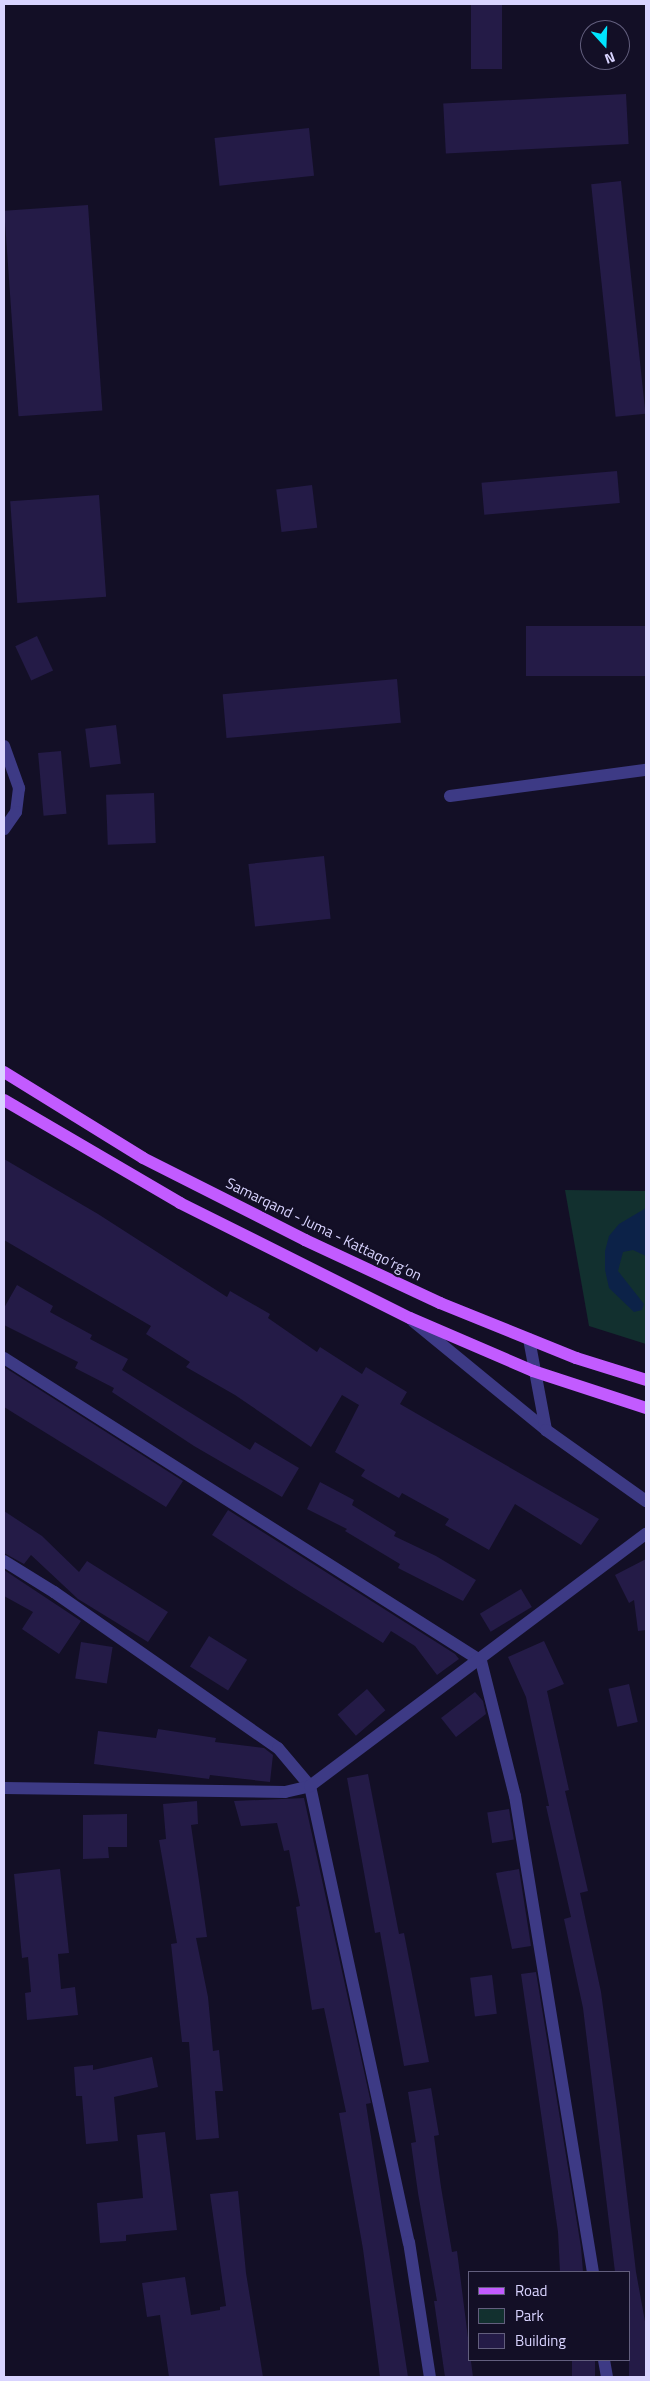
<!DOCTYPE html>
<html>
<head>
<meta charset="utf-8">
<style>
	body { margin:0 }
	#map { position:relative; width:650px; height:2381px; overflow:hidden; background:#130f26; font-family:"Titillium Web",sans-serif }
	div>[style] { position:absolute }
	.green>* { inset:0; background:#12302f }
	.water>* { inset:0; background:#0c2248 }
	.building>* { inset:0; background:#241b47; transform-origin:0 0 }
	.minor>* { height:12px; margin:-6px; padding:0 6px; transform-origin:6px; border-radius:6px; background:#3d3a85 }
	.primary>* { height:12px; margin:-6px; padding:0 6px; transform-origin:6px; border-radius:6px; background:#c25bff }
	span { translate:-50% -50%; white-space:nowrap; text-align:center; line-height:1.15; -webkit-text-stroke:4.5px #130f26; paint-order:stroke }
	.street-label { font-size:15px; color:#d9d4ff }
	.frame { position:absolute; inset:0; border:5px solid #d9d4ff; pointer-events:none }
	.legend { position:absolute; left:468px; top:2271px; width:162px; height:90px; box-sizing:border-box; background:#130f26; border:1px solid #625e7d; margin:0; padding:6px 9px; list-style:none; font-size:15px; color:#d9d4ff }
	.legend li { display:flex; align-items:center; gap:10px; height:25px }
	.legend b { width:25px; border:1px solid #625e7d }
	.north { position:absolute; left:580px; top:20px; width:50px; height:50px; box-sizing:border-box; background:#130f26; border:1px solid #625e7d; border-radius:50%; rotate:160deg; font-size:14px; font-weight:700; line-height:20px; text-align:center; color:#d9d4ff }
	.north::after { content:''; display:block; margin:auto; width:18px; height:22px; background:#00e5ff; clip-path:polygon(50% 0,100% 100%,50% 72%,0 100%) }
</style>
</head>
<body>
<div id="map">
	<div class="green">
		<div style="clip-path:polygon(565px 1190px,646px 1191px,646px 1344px,589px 1326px)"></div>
	</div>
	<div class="water">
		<div style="clip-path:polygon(646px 1208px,646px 1256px,633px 1250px,623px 1252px,618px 1271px,644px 1304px,642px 1310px,634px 1312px,609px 1288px,605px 1270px,605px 1251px,609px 1236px,619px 1224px)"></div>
	</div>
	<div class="building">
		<div style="left:471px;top:4px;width:31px;height:65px"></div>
		<div style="left:626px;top:94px;width:50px;height:183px;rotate:87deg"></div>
		<div style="left:309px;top:128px;width:48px;height:95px;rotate:84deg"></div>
		<div style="left:621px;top:181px;width:234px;height:30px;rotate:84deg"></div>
		<div style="left:88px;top:205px;width:206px;height:84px;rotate:86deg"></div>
		<div style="left:617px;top:471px;width:32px;height:136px;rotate:85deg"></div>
		<div style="left:312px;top:485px;width:43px;height:36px;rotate:83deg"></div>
		<div style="left:99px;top:495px;width:102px;height:89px;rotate:86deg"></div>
		<div style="left:646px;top:626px;width:50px;height:120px;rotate:90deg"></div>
		<div style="left:37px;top:636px;width:38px;height:24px;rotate:65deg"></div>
		<div style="left:397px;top:679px;width:44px;height:175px;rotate:85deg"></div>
		<div style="left:116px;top:725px;width:39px;height:31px;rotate:83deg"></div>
		<div style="left:61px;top:751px;width:63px;height:23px;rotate:85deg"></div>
		<div style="left:154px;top:793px;width:50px;height:48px;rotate:88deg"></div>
		<div style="left:324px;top:856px;width:63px;height:76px;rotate:84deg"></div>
		<div style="clip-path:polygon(4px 1159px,98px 1214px,227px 1297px,230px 1291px,270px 1314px,268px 1318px,317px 1352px,320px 1347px,362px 1374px,366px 1367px,407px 1392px,400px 1404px,599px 1519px,581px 1545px,515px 1504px,489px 1550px,445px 1525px,449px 1519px,402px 1493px,399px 1498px,361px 1476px,365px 1470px,335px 1452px,359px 1405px,342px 1395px,311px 1447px,235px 1395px,186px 1367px,190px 1362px,146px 1334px,151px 1326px,4px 1240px)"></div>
		<div style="clip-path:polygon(17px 1285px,53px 1306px,50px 1312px,92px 1335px,90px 1339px,128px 1359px,122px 1370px,250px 1450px,255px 1442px,299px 1468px,282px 1497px,194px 1446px,112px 1392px,114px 1388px,75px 1368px,78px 1362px,4px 1325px,4px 1308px)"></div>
		<div style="clip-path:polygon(4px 1367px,183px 1481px,166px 1507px,4px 1407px)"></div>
		<div style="clip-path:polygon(320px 1482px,354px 1500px,352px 1505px,396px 1532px,394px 1536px,436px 1556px,476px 1580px,463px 1601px,398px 1568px,400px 1564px,345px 1531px,347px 1529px,307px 1509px)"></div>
		<div style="clip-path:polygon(228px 1510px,455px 1654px,459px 1659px,437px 1675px,415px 1646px,391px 1631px,383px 1643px,294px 1588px,212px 1535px)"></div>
		<div style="clip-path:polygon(4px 1511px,42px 1536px,79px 1572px,87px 1561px,168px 1612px,148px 1642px,78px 1599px,31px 1555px,24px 1564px,4px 1553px)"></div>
		<div style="clip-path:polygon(646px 1559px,646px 1630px,638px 1631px,634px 1600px,629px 1603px,615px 1575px)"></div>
		<div style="clip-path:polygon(4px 1570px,81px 1621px,59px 1654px,22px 1629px,33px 1612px,4px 1596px)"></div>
		<div style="left:521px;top:1589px;width:21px;height:48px;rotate:59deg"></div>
		<div style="left:209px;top:1636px;width:45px;height:36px;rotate:32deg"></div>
		<div style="clip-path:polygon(544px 1641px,564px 1684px,547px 1691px,569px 1790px,565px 1791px,588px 1891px,580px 1893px,601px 1992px,617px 2110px,636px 2272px,646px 2327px,646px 2377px,629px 2377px,629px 2272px,615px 2272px,583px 2008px,564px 1919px,571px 1917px,546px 1806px,549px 1806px,526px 1697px,508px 1657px)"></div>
		<div style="left:81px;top:1642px;width:32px;height:37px;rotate:9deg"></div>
		<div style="left:629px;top:1684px;width:39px;height:21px;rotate:77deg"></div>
		<div style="left:367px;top:1689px;width:28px;height:39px;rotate:49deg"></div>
		<div style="clip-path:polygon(475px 1692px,483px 1701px,486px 1714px,456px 1737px,441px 1718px)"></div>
		<div style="clip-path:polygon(158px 1729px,216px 1738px,215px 1742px,264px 1748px,273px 1755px,270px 1782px,210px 1775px,209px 1779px,94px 1764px,98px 1731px,156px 1738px)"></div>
		<div style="clip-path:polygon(368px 1774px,399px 1934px,404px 1933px,429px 2062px,404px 2066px,380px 1932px,375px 1933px,347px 1778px)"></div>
		<div style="clip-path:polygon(304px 1798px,371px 2103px,366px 2104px,408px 2377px,380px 2377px,363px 2249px,339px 2113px,346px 2112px,324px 2008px,312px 2010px,296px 1907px,300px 1906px,289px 1850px,284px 1851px,277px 1823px,241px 1826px,234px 1801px)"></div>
		<div style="clip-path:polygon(197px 1801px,198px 1824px,191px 1825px,207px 1937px,196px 1938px,208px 1997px,213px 2051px,219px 2050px,223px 2091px,215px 2091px,219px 2138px,196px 2140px,189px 2042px,182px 2042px,171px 1944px,177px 1943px,159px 1840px,166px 1839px,163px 1804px)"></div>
		<div style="left:509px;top:1809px;width:31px;height:22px;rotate:81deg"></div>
		<div style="clip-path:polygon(127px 1814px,127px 1847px,108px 1847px,109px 1858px,83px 1859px,83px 1815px)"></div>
		<div style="clip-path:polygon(60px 1869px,69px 1953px,58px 1954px,61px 1989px,75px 1987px,78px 2015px,27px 2020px,25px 1993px,31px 1992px,28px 1957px,22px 1958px,14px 1874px)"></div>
		<div style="clip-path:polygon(519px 1869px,531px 1946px,512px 1949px,496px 1873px)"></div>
		<div style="clip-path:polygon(536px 1972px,581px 2247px,583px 2272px,560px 2272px,558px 2232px,521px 1974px)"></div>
		<div style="left:492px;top:1975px;width:39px;height:22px;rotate:83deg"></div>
		<div style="clip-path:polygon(152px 2057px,158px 2087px,114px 2097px,118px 2141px,86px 2144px,82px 2096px,76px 2096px,74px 2067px,93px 2065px,93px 2070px)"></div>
		<div style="clip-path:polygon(431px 2088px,439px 2135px,434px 2136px,441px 2187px,452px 2252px,457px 2251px,473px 2377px,445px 2377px,434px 2301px,437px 2301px,418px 2193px,411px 2143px,416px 2142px,408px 2092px)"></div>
		<div style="clip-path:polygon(165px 2132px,177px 2230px,126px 2235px,126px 2241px,100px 2243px,97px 2203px,143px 2198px,137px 2135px)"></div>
		<div style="clip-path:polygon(238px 2191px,246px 2273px,263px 2377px,169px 2377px,160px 2315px,147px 2317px,142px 2283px,185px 2277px,191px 2315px,220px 2310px,220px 2307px,226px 2306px,210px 2194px)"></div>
		<div style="left:572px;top:2360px;width:23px;height:17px"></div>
	</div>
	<div class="minor">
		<div style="left:4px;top:746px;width:45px;rotate:70.3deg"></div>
		<div style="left:19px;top:788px;width:24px;rotate:97deg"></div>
		<div style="left:16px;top:812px;width:21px;rotate:125deg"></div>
		<div style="left:450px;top:796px;width:198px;rotate:-7.6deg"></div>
		<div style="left:413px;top:1321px;width:172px;rotate:39.3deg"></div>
		<div style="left:529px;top:1339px;width:93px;rotate:79.4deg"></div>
		<div style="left:546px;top:1430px;width:123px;rotate:35.4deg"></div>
		<div style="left:4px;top:1358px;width:565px;rotate:32.42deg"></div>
		<div style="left:481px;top:1661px;width:139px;rotate:75.9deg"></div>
		<div style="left:515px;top:1796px;width:482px;rotate:80.7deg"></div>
		<div style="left:4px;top:1561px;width:59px;rotate:31.8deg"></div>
		<div style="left:54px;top:1592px;width:273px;rotate:34.9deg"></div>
		<div style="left:278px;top:1748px;width:50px;rotate:49.9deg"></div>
		<div style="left:310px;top:1786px;width:467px;rotate:77.8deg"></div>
		<div style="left:409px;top:2242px;width:137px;rotate:81.2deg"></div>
		<div style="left:4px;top:1788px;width:281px;rotate:0.8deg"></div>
		<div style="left:285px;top:1792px;width:26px;rotate:-13deg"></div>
		<div style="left:310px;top:1786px;width:420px;rotate:-36.9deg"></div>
		<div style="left:604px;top:2360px;width:17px;rotate:80deg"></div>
	</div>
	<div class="primary">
		<div style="left:4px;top:1072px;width:163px;rotate:31.7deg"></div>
		<div style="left:143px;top:1158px;width:182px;rotate:26.8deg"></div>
		<div style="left:305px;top:1240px;width:149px;rotate:25deg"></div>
		<div style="left:440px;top:1303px;width:147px;rotate:22deg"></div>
		<div style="left:576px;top:1358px;width:73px;rotate:17.4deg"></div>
		<div style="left:4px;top:1100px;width:204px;rotate:30.3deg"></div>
		<div style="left:180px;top:1203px;width:257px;rotate:26.6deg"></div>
		<div style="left:410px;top:1318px;width:134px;rotate:23.3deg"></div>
		<div style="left:533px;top:1371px;width:119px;rotate:18.1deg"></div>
	</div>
	<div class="street-label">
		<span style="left:324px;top:1229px;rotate:26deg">Samarqand - Juma - Kattaqo‘rg‘on</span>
	</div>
	<div class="frame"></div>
	<ul class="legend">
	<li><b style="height:6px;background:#c25bff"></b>Road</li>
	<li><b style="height:14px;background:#12302f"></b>Park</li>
	<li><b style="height:14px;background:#241b47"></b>Building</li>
	</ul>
	<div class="north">N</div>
</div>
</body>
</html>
